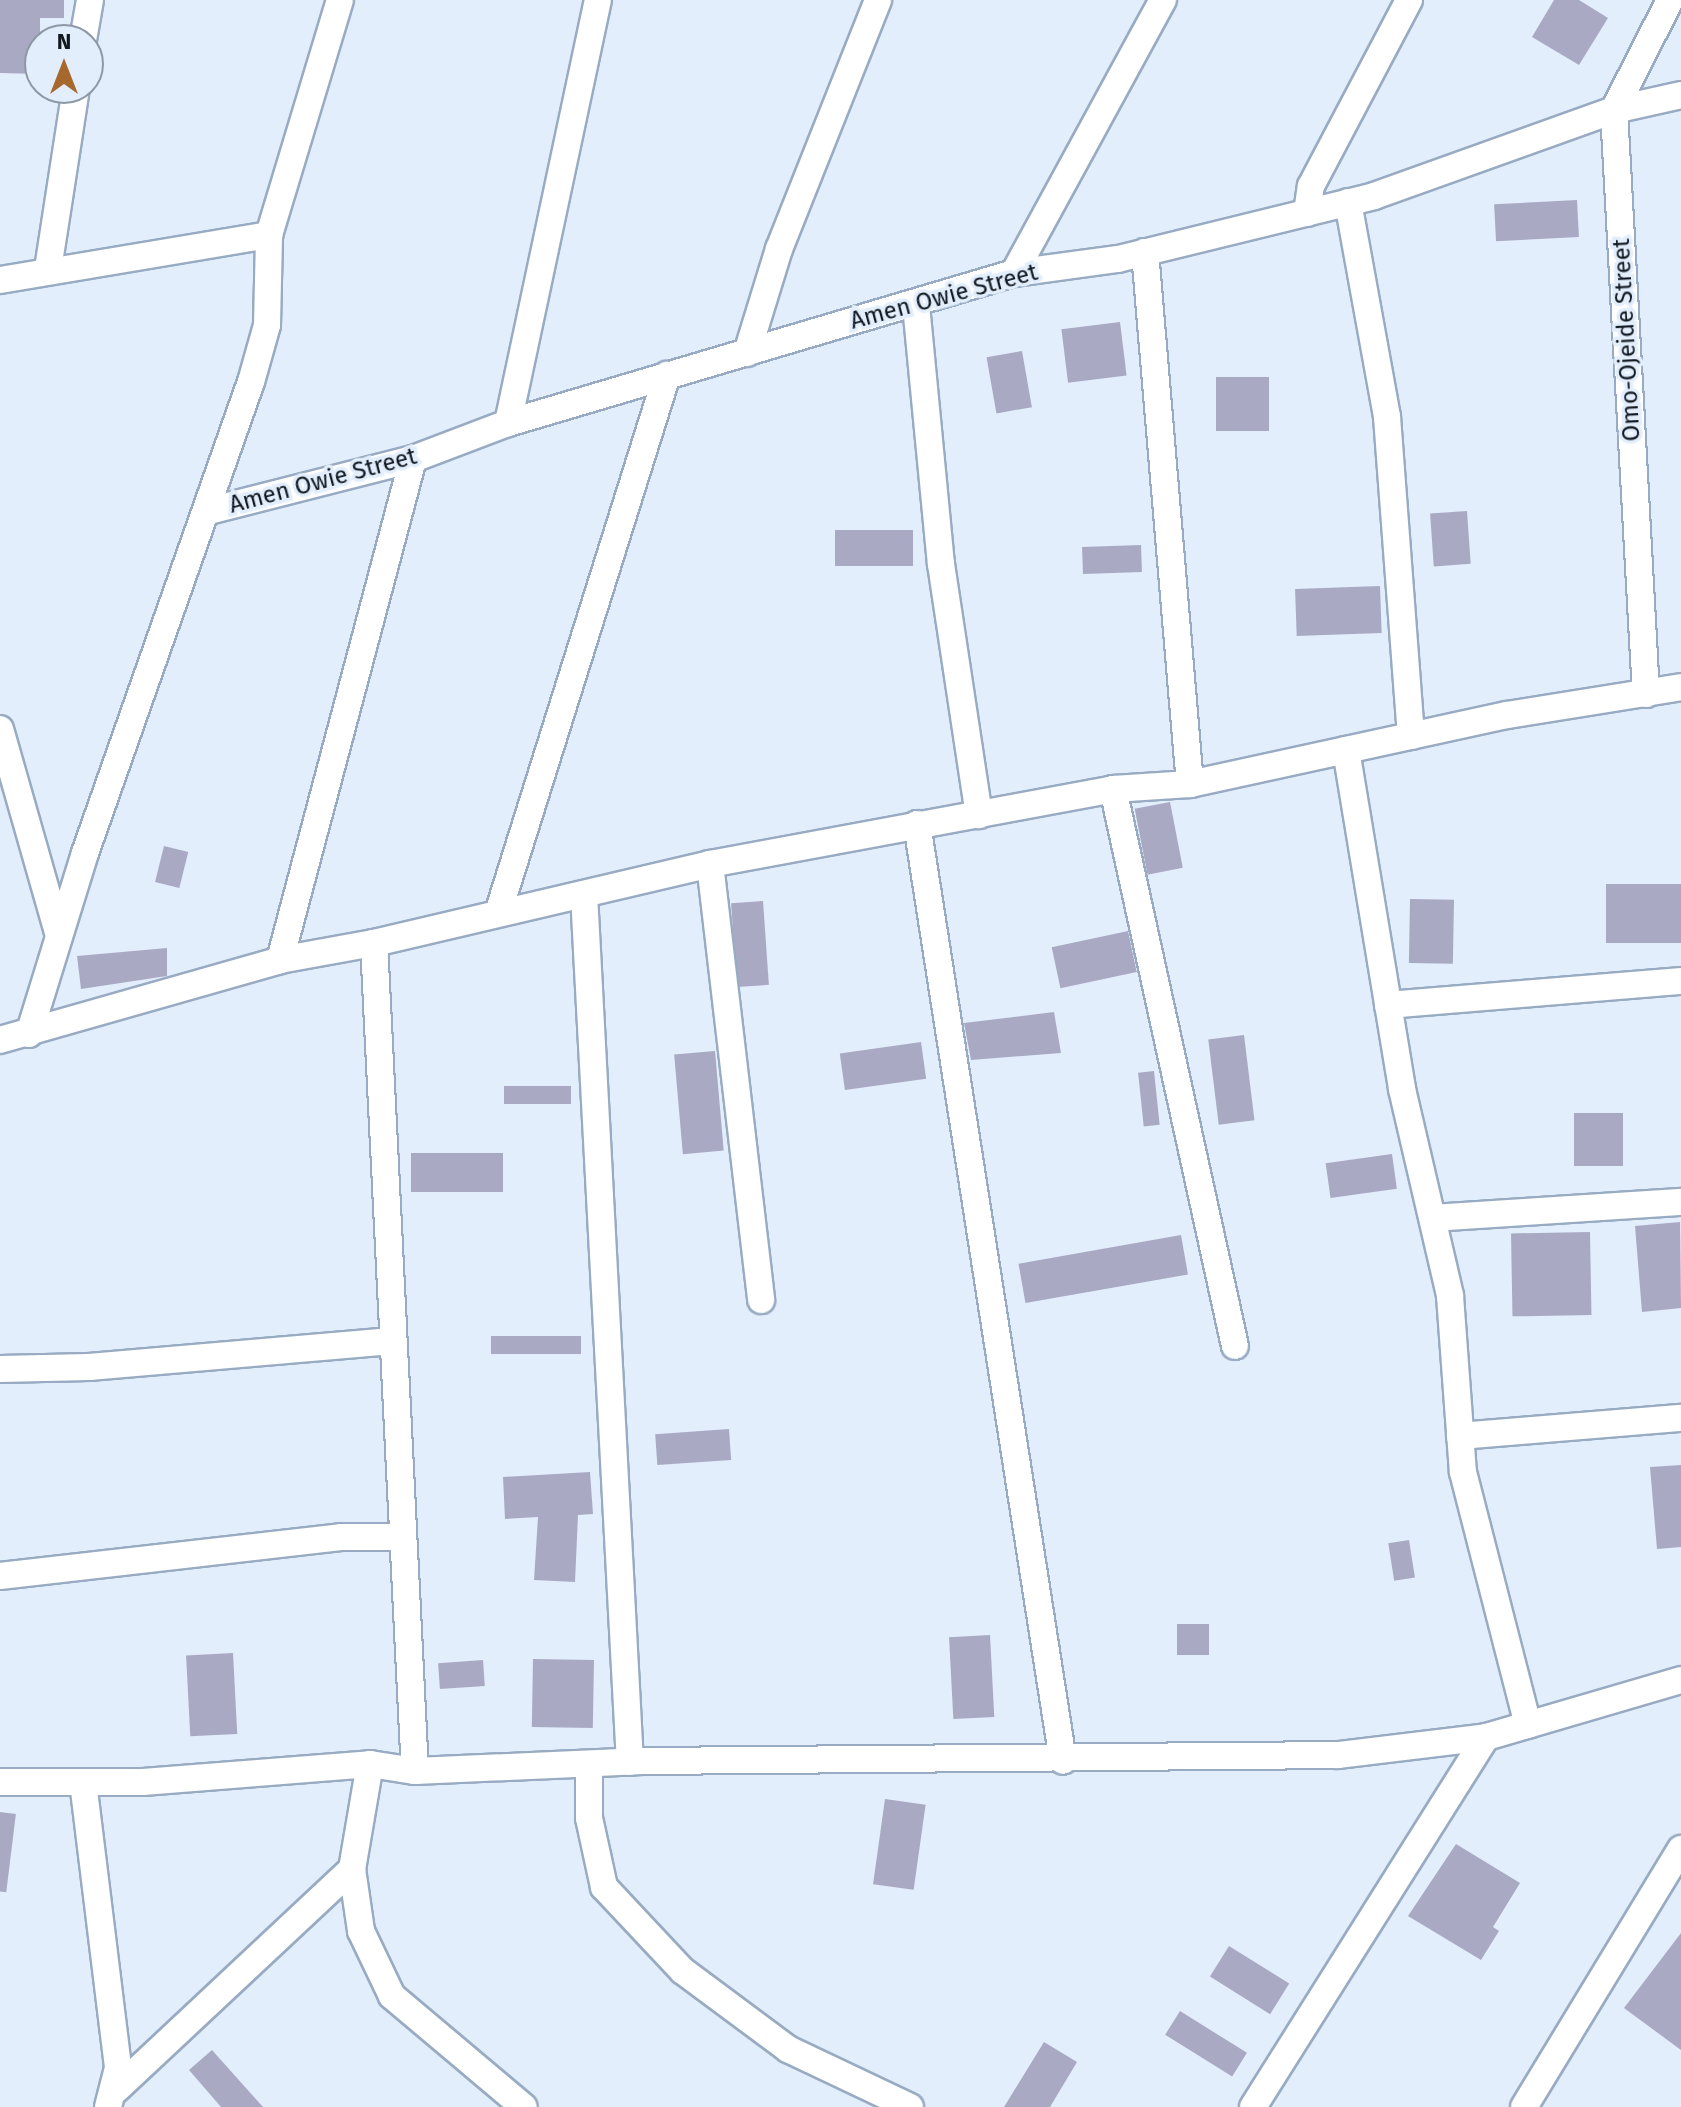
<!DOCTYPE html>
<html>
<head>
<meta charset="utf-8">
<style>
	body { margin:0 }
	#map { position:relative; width:1681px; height:2107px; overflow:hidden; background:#e2eefc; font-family:"Fira Sans",sans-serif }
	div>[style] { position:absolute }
	.building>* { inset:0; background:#aaa9c4; transform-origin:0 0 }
	.roads { filter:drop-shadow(2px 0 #98abc2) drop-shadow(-2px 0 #98abc2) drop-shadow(0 2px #98abc2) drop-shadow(0 -2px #98abc2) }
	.minor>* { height:26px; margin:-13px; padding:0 13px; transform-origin:13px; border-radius:13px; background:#fff }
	span { translate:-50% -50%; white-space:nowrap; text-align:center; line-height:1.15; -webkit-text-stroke:7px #e2eefc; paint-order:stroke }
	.street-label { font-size:24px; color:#111820 }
	.north { position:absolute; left:24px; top:24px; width:80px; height:80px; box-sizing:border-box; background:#e2eefc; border:2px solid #8e98a4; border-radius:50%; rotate:0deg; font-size:22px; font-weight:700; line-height:32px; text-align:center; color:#111820 }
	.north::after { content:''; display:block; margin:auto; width:28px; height:36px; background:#a6682d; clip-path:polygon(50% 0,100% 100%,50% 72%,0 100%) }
</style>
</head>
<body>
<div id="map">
	<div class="building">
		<div style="clip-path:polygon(0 0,64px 0,64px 18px,40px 18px,40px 74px,0 73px)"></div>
		<div style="clip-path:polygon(1554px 0,1579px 0,1608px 18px,1579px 65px,1532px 37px)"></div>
		<div style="left:1577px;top:200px;width:37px;height:83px;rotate:87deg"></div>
		<div style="left:1120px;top:322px;width:54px;height:59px;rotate:83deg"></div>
		<div style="left:1022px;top:351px;width:57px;height:36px;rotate:80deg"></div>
		<div style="left:1269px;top:377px;width:54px;height:53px;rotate:90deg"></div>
		<div style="left:1467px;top:511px;width:53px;height:37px;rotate:86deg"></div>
		<div style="left:913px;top:530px;width:36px;height:78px;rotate:90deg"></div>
		<div style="left:1141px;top:545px;width:27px;height:59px;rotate:88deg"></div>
		<div style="left:1380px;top:586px;width:47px;height:85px;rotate:88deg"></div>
		<div style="left:1170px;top:802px;width:67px;height:36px;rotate:79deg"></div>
		<div style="left:164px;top:846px;width:25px;height:37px;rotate:14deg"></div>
		<div style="left:1681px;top:884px;width:59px;height:75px;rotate:90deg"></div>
		<div style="left:1410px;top:899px;width:44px;height:64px;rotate:1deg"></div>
		<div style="left:763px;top:901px;width:84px;height:32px;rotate:86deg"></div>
		<div style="left:1128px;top:931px;width:42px;height:78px;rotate:78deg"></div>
		<div style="clip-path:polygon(167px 948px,167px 976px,81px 989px,77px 956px)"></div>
		<div style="clip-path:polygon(1054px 1012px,1061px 1053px,971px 1060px,964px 1023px)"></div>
		<div style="left:1244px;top:1035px;width:86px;height:36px;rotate:83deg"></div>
		<div style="left:921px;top:1042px;width:37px;height:82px;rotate:82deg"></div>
		<div style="left:715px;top:1051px;width:100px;height:41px;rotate:85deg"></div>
		<div style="left:1154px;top:1071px;width:54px;height:16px;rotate:84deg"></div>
		<div style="left:504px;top:1086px;width:67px;height:18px"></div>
		<div style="left:1574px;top:1113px;width:49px;height:53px"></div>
		<div style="left:411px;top:1153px;width:92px;height:39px"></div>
		<div style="left:1392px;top:1154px;width:35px;height:67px;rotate:82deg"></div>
		<div style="clip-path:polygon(1680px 1222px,1681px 1308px,1642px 1312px,1635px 1226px)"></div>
		<div style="left:1590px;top:1232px;width:83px;height:79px;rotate:89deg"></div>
		<div style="left:1181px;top:1235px;width:40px;height:165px;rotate:80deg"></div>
		<div style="left:581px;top:1336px;width:18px;height:90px;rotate:90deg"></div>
		<div style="left:729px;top:1429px;width:31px;height:74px;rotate:86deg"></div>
		<div style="clip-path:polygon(1681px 1465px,1681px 1547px,1657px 1549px,1650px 1467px)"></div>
		<div style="clip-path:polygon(590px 1472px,593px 1514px,578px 1515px,575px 1582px,534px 1580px,538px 1517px,505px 1519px,503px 1477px)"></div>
		<div style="left:1409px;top:1540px;width:38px;height:21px;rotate:81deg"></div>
		<div style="left:1177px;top:1624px;width:32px;height:31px"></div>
		<div style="left:990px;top:1635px;width:82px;height:41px;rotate:87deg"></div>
		<div style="left:233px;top:1653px;width:81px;height:47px;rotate:87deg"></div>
		<div style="left:533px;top:1659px;width:61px;height:68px;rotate:1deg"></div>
		<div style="left:483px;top:1660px;width:26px;height:45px;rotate:86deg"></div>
		<div style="left:885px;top:1799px;width:41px;height:86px;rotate:8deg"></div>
		<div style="left:0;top:1812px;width:16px;height:79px;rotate:7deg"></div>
		<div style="clip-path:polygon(1456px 1844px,1520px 1883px,1493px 1927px,1499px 1931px,1481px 1960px,1408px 1916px)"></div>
		<div style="clip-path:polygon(1681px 1933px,1681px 2050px,1624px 2008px)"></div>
		<div style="left:1229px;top:1946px;width:71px;height:36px;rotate:32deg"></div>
		<div style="left:1180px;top:2011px;width:79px;height:28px;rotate:32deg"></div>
		<div style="clip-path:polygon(1044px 2042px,1077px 2062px,1050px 2107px,1004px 2107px)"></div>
		<div style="clip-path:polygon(212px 2050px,263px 2107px,221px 2107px,189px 2070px)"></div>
	</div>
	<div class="roads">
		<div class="minor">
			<div style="left:83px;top:40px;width:41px;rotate:-80.1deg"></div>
			<div style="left:1348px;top:202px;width:219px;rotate:79.7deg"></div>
			<div style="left:1387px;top:417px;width:320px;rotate:85.7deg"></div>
			<div style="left:1307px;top:213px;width:27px;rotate:-82deg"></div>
			<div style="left:1311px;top:186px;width:210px;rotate:-62.2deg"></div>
			<div style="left:1145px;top:252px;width:534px;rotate:85.17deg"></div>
			<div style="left:48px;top:269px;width:183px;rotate:-81.2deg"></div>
			<div style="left:1014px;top:273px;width:311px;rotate:-61.4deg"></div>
			<div style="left:0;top:280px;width:273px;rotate:-9.5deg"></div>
			<div style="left:916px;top:305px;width:260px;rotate:84.5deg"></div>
			<div style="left:941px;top:564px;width:254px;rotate:81.4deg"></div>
			<div style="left:747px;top:353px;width:109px;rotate:-72.9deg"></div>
			<div style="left:779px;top:249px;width:268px;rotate:-68.3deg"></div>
			<div style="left:508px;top:423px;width:432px;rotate:-78deg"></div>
			<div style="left:209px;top:511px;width:211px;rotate:-14.3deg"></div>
			<div style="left:413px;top:459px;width:102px;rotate:-20.8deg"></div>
			<div style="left:508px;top:423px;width:528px;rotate:-16.51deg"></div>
			<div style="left:1014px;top:273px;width:105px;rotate:-7.7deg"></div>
			<div style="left:1118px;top:259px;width:264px;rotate:-13.8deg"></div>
			<div style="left:1374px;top:196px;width:255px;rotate:-19.7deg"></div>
			<div style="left:1614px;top:110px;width:69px;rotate:-12.6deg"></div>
			<div style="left:1646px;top:694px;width:585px;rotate:-93.14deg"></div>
			<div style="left:1614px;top:110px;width:123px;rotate:-63deg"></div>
			<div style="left:0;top:729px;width:215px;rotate:74.1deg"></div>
			<div style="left:1346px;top:750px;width:344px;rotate:80.6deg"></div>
			<div style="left:1402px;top:1089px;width:212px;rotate:76.9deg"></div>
			<div style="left:1450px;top:1296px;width:176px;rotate:85.8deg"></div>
			<div style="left:1463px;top:1472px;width:261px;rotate:75.6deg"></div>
			<div style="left:1113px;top:789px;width:570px;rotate:77.65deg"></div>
			<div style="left:917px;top:824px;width:948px;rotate:81.14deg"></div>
			<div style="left:710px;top:864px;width:439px;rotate:83.3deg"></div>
			<div style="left:584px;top:894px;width:869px;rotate:86.97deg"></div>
			<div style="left:499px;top:910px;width:561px;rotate:-72.57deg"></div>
			<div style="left:374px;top:943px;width:829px;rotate:87.17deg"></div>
			<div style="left:280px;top:960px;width:518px;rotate:-75.13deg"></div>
			<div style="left:1388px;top:1005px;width:294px;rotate:-4.7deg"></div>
			<div style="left:29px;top:1034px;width:189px;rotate:-72.8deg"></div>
			<div style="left:85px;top:853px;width:499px;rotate:-70.6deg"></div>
			<div style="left:251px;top:382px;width:59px;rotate:-74.3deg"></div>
			<div style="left:267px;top:325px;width:90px;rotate:-88.7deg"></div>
			<div style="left:269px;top:235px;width:245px;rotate:-73.2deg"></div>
			<div style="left:0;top:1040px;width:291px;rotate:-15.9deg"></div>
			<div style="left:280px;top:960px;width:96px;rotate:-10.3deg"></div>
			<div style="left:374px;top:943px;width:345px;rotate:-13.2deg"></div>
			<div style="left:710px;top:864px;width:410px;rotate:-10.5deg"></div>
			<div style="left:1113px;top:789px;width:77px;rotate:-3.7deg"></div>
			<div style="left:1190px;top:784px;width:324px;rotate:-12.3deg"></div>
			<div style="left:1507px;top:715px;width:176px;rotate:-9.1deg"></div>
			<div style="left:1433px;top:1218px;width:249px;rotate:-3.7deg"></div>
			<div style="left:0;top:1369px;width:89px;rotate:-1.3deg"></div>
			<div style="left:89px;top:1367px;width:304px;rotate:-4.9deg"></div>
			<div style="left:1460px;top:1436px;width:222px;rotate:-4.7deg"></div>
			<div style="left:0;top:1576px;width:343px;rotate:-6.5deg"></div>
			<div style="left:341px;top:1537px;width:61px"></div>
			<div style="left:370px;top:1764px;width:107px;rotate:99.7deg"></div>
			<div style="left:352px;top:1869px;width:63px;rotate:81.7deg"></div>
			<div style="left:361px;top:1931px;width:72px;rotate:64.5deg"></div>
			<div style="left:392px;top:1996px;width:172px;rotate:40.1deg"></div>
			<div style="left:589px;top:1764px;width:54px;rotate:90deg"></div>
			<div style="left:589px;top:1818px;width:71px;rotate:77.7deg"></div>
			<div style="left:604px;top:1887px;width:115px;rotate:46.8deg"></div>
			<div style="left:683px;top:1971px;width:131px;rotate:36.6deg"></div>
			<div style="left:788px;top:2049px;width:135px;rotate:25.4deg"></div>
			<div style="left:0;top:1782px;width:143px"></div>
			<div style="left:143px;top:1782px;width:228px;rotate:-4.5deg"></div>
			<div style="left:370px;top:1764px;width:46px;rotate:8.8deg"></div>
			<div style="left:415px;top:1771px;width:228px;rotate:-2.5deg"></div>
			<div style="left:643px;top:1761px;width:695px;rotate:-0.49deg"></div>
			<div style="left:1338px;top:1755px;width:149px;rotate:-6.9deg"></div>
			<div style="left:1486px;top:1737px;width:203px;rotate:-16.3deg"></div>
			<div style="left:83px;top:1782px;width:288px;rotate:83deg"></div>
			<div style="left:118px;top:2068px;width:40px;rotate:104.4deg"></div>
			<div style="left:117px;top:2089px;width:322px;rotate:-43.1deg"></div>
			<div style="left:1253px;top:2107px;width:437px;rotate:-57.8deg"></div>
			<div style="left:1524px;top:2107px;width:302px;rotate:-58.7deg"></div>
		</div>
	</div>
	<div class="street-label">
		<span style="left:944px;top:297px;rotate:-15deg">Amen Owie Street</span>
		<span style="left:1627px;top:340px;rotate:-93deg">Omo-Ojeide Street</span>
		<span style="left:323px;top:481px;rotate:-15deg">Amen Owie Street</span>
	</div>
	<div class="north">N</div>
</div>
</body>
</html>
